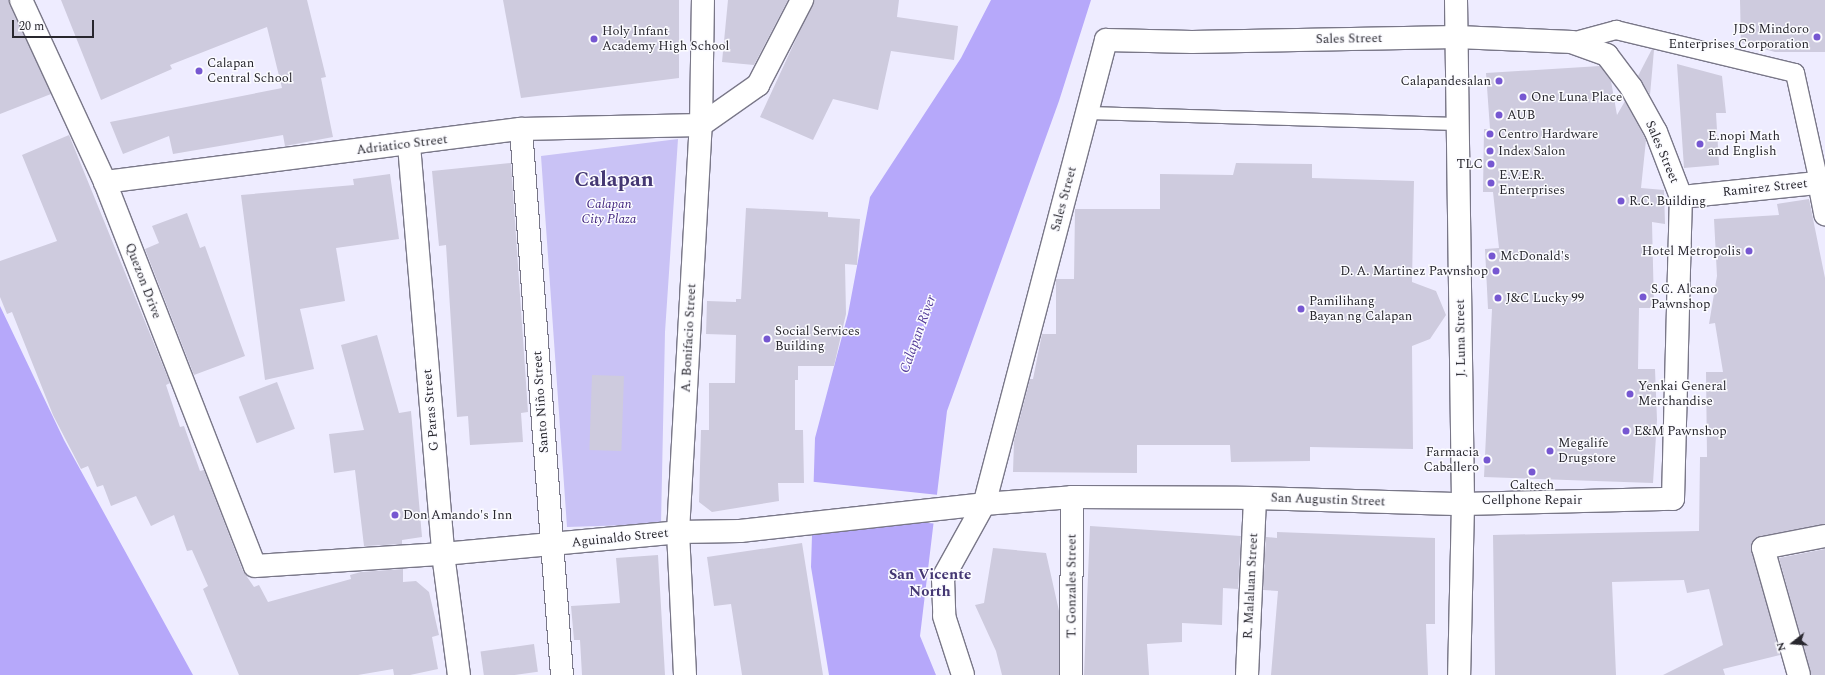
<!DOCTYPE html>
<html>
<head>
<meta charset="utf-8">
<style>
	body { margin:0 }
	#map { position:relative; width:1825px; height:675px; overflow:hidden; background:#eeecff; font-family:Spectral,serif }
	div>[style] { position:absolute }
	.green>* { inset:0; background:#c9c2f5 }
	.water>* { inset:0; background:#b6a8fa }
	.pier>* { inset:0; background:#eeecff; transform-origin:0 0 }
	.building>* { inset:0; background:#cecbde; transform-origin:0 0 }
	.roads { filter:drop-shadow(1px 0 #797788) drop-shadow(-1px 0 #797788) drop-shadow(0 1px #797788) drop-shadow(0 -1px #797788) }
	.service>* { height:12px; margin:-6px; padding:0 6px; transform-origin:6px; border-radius:6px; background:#fff }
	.pedestrian>* { height:18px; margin:-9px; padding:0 9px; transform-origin:9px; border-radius:9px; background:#fff }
	.minor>* { height:22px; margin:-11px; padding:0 11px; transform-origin:11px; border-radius:11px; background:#fff }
	.dots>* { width:11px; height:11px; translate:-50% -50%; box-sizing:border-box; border:2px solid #fbfbff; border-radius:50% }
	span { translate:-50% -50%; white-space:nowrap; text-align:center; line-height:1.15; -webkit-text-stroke:3px #fbfbff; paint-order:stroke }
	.poi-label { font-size:13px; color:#28272e }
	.right { translate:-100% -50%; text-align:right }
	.left { translate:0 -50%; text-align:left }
	.street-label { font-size:13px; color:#28272e }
	.park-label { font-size:13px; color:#3c1f7b; font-style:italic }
	.water-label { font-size:14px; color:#553d9a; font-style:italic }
	.quarter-label { font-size:15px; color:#443773; font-weight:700 }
	.town-label { font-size:21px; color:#443773; font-weight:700 }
	.north { position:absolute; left:1773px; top:623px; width:40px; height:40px; -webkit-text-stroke:3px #fbfbff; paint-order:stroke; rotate:253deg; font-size:11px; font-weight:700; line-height:16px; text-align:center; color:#28272e }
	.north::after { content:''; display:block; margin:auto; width:14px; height:18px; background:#28272e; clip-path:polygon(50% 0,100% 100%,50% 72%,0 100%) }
	.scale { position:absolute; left:12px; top:20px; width:82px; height:18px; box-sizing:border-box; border:2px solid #28272e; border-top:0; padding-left:5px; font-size:12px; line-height:14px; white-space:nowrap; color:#28272e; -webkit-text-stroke:3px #fbfbff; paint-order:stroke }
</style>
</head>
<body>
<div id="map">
	<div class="green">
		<div style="clip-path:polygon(678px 139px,665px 332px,661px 524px,567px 527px,541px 156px)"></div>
	</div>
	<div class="water">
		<div style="clip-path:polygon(991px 0,1091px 0,1059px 101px,947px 411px,920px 636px,936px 675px,829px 675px,811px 567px,815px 438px,848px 314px,870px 197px,961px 58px)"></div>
		<div style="clip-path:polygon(0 306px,64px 440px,193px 675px,0 675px)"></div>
	</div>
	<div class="pier">
		<div style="left:939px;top:495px;width:29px;height:129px;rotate:96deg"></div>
	</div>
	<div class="building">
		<div style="clip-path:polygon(0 0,9px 0,51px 94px,0 114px)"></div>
		<div style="clip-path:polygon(61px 0,307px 0,326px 77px,321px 78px,333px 137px,285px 146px,283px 135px,173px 154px,169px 136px,123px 154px,110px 122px,282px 88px,267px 27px,170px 65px,172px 69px,101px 100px)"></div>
		<div style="clip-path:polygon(503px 0,679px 0,679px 78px,521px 98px)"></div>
		<div style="clip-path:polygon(728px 0,788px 0,754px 65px,722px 62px)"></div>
		<div style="clip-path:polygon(814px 0,899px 0,897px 17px,958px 26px,954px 60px,891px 51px,878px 110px,833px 99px,813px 140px,760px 117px)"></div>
		<div style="clip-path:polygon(1740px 0,1825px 0,1825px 52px,1775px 52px,1741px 43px)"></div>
		<div style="clip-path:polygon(1652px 49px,1654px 50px,1650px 95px,1638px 76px)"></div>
		<div style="clip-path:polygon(1677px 64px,1722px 76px,1726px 113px,1716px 113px,1719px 165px,1684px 168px)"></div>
		<div style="clip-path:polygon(1600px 66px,1611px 81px,1617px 115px,1625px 101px,1646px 140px,1641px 188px,1664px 190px,1665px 224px,1652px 222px,1654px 308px,1639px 308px,1638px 369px,1655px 369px,1657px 420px,1653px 483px,1484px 477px,1492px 309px,1488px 309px,1485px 249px,1499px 248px,1493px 192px,1483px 192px,1484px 129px,1490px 129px,1486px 73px)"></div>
		<div style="clip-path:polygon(69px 135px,170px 383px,166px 385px,180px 427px,184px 426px,200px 471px,204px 470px,243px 571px,254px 587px,259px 585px,268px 602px,351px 579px,350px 575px,361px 572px,403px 569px,403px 582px,416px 581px,429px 592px,439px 635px,432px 637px,438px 669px,410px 675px,394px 675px,393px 669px,358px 675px,239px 675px,203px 589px,208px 586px,192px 550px,187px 551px,174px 515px,151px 526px,136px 496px,111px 506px,103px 485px,97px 487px,88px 466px,81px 469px,53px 415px,12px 312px,7px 314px,0 297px,0 261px,57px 241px,22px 155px)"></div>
		<div style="clip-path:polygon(511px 163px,528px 412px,521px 413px,523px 442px,470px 445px,468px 416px,457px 417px,446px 245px,439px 246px,432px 171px)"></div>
		<div style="clip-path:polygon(1236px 163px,1312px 164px,1312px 178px,1414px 181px,1412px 282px,1436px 291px,1446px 315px,1430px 339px,1412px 346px,1413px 449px,1310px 447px,1310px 461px,1231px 462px,1230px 445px,1137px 445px,1137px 473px,1013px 472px,1014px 441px,1030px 379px,1033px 379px,1042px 334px,1056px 334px,1056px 279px,1074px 279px,1075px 209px,1160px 209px,1160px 174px,1233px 175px)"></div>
		<div style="clip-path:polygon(390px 174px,399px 239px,336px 248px,345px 301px,300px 309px,314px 369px,265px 380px,241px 195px,354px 185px,353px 179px)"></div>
		<div style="clip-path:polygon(1809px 199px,1825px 278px,1825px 524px,1761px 536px,1751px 544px,1780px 655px,1723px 669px,1725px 675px,1663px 675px,1723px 645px,1709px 589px,1687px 593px,1684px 580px,1612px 582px,1616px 675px,1495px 675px,1493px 535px,1699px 531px,1700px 457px,1707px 457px,1706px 372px,1723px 372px,1715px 323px,1709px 324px,1717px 276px,1714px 219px,1779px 215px,1777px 204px)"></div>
		<div style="clip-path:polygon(746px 208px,828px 212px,828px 217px,860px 219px,857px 265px,845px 264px,846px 314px,834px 366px,798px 366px,798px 380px,795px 380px,795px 430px,803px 430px,804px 483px,778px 483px,779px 501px,712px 512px,699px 502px,701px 430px,709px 430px,709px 383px,735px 383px,736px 335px,706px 334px,707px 301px,736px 302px,736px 299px,741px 299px)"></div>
		<div style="clip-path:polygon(187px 213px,200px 248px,205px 246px,245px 356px,194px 375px,145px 249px,159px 243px,152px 226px)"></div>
		<div style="clip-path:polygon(377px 335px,399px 413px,411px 411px,422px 537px,402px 540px,402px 544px,364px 546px,355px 470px,334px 473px,329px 434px,364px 430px,341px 345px)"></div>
		<div style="left:592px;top:375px;width:32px;height:75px;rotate:2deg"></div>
		<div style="left:277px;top:382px;width:50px;height:41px;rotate:69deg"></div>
		<div style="clip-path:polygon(1090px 526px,1241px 536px,1238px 589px,1223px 588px,1222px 625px,1182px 623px,1182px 642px,1147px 644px,1149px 675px,1084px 675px)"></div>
		<div style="clip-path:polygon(1277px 532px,1435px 538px,1435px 624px,1426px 624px,1428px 675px,1271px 675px,1278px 591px,1263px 590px,1266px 537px,1277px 538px)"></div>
		<div style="clip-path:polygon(802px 543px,823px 675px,742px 675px,731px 604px,714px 606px,707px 557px)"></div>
		<div style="clip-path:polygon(993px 548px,1046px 553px,1059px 611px,1059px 675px,1002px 675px,996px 651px,975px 605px,984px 603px)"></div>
		<div style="clip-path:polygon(1825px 549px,1825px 675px,1811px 675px,1779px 558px)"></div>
		<div style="clip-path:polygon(658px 555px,665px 675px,582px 675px,580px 640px,574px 640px,571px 606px,620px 603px,616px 558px)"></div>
		<div style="left:534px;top:644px;width:28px;height:54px;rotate:82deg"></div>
	</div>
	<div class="roads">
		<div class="service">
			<div style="left:1086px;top:113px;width:373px;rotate:1.7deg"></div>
		</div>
		<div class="pedestrian">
			<div style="left:1572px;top:42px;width:46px;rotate:-15.3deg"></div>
			<div style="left:1616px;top:30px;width:184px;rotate:13.5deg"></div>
			<div style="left:1795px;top:73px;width:112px;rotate:77.6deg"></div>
		</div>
		<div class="minor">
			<div style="left:21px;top:0;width:200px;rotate:65.2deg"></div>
			<div style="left:105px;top:182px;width:412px;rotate:68.7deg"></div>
			<div style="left:255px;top:566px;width:188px;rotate:-3.7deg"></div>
			<div style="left:443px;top:554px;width:236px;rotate:-5.3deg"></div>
			<div style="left:678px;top:532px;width:62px;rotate:-0.9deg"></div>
			<div style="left:740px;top:531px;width:245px;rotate:-6.3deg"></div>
			<div style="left:984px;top:504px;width:88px;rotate:-4.5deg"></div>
			<div style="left:1072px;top:497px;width:183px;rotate:0.3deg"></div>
			<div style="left:1255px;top:498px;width:208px;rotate:1.7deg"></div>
			<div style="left:1463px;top:504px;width:210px;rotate:-1.4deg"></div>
			<div style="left:1673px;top:499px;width:302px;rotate:-88.5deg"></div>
			<div style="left:1681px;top:197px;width:70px;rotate:-111deg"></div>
			<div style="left:1656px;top:132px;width:51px;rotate:-119.1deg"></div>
			<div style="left:1631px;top:87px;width:40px;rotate:-127deg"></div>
			<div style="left:1607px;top:55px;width:37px;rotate:-160deg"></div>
			<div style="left:1572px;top:42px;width:115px;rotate:-177.5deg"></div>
			<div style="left:1457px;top:37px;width:265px;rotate:178.9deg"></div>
			<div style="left:1192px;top:42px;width:86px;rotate:-178.7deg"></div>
			<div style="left:1106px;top:40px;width:480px;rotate:104.7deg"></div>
			<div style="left:984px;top:504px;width:85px;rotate:119deg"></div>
			<div style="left:943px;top:578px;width:38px;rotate:88deg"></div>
			<div style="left:944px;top:616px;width:62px;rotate:72.1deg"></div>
			<div style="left:1456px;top:0;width:504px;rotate:89.2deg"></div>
			<div style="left:1463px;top:504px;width:171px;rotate:91.3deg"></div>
			<div style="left:701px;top:125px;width:70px;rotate:-35.1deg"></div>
			<div style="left:758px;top:85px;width:96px;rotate:-62.6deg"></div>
			<div style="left:521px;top:129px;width:548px;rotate:85.71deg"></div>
			<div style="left:409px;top:145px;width:410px;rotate:85.2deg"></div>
			<div style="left:443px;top:554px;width:122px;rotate:82.5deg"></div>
			<div style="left:105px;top:182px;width:419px;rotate:-7.3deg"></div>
			<div style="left:521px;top:129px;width:180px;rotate:-1.3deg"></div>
			<div style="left:1819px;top:182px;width:33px;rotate:79deg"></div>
			<div style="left:1681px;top:197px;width:145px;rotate:-5.9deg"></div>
			<div style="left:685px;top:675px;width:143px;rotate:-92.8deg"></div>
			<div style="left:678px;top:532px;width:408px;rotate:-86.8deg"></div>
			<div style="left:701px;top:125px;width:125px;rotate:-89.1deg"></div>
			<div style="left:1071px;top:675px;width:178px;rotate:-89.7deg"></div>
			<div style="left:1247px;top:675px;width:177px;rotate:-87.4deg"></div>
			<div style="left:1799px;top:675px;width:132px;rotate:-105.8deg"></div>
			<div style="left:1763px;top:548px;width:63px;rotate:-11deg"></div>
		</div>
	</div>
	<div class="dots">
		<div style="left:1817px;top:37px;background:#7657d1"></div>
		<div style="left:594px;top:39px;background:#7657d1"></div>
		<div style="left:199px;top:71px;background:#7657d1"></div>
		<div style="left:1499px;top:81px;background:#7657d1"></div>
		<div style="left:1523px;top:97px;background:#7657d1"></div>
		<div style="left:1499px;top:115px;background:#7657d1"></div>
		<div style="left:1490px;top:134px;background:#7657d1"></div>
		<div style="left:1700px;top:144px;background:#7657d1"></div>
		<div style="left:1490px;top:151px;background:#7657d1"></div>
		<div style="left:1491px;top:164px;background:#7657d1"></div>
		<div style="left:1491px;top:183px;background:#7657d1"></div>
		<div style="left:1621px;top:201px;background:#7657d1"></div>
		<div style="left:1749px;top:251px;background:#7657d1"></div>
		<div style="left:1492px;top:256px;background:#7657d1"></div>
		<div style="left:1496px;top:271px;background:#7657d1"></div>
		<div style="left:1643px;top:297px;background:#7657d1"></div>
		<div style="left:1498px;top:298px;background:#7657d1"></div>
		<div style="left:1301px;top:309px;background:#7657d1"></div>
		<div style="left:767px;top:339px;background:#7657d1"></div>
		<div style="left:1630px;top:394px;background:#7657d1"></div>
		<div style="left:1626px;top:431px;background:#7657d1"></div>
		<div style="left:1550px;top:451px;background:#7657d1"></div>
		<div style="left:1487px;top:460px;background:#7657d1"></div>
		<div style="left:1532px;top:472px;background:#7657d1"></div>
		<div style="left:395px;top:515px;background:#7657d1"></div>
	</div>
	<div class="poi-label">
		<span class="right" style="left:1809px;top:37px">JDS Mindoro<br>Enterprises Corporation</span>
		<span class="left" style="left:602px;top:39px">Holy Infant<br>Academy High School</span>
		<span class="left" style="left:207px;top:71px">Calapan<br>Central School</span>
		<span class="right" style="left:1491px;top:81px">Calapandesalan</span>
		<span class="left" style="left:1531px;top:97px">One Luna Place</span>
		<span class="left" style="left:1507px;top:115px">AUB</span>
		<span class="left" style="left:1498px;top:134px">Centro Hardware</span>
		<span class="left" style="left:1708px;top:144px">E.nopi Math<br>and English</span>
		<span class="left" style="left:1498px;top:151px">Index Salon</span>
		<span class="right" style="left:1483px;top:164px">TLC</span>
		<span class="left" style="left:1499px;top:183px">E.V.E.R.<br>Enterprises</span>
		<span class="left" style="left:1629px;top:201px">R.C. Building</span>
		<span class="right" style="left:1741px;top:251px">Hotel Metropolis</span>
		<span class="left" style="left:1500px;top:256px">McDonald's</span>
		<span class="right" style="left:1488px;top:271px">D. A. Martinez Pawnshop</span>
		<span class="left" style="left:1651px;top:297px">S.C. Alcano<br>Pawnshop</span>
		<span class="left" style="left:1506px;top:298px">J&amp;C Lucky 99</span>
		<span class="left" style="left:1309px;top:309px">Pamilihang<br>Bayan ng Calapan</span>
		<span class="left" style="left:775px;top:339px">Social Services<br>Building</span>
		<span class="left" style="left:1638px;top:394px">Yenkai General<br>Merchandise</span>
		<span class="left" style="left:1634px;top:431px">E&amp;M Pawnshop</span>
		<span class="left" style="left:1558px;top:451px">Megalife<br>Drugstore</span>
		<span class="right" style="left:1479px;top:460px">Farmacia<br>Caballero</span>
		<span style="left:1532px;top:493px">Caltech<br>Cellphone Repair</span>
		<span class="left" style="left:403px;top:515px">Don Amando's Inn</span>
	</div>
	<div class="street-label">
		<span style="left:1349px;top:39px;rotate:-1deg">Sales Street</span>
		<span style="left:402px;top:145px;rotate:-7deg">Adriatico Street</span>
		<span style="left:1662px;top:152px;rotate:67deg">Sales Street</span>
		<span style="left:1765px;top:188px;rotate:-6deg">Ramirez Street</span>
		<span style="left:1064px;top:199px;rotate:-75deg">Sales Street</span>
		<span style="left:143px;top:281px;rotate:69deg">Quezon Drive</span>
		<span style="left:689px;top:338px;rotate:-87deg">A. Bonifacio Street</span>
		<span style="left:1461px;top:338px;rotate:-91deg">J. Luna Street</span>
		<span style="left:541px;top:402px;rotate:-94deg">Santo Niño Street</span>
		<span style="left:431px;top:410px;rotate:-95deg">G Paras Street</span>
		<span style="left:1328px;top:500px;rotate:2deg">San Augustin Street</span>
		<span style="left:620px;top:538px;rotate:-6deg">Aguinaldo Street</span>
		<span style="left:1072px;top:586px;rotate:-90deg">T. Gonzales Street</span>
		<span style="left:1251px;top:586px;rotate:-87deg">R. Malaluan Street</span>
	</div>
	<div class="park-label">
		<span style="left:609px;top:212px">Calapan<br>City Plaza</span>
	</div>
	<div class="water-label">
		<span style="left:918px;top:334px;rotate:-70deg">Calapan River</span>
	</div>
	<div class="quarter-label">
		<span style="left:930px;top:583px">San Vicente<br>North</span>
	</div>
	<div class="town-label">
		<span style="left:614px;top:180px">Calapan</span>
	</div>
	<div class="north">N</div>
	<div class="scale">20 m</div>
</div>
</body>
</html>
